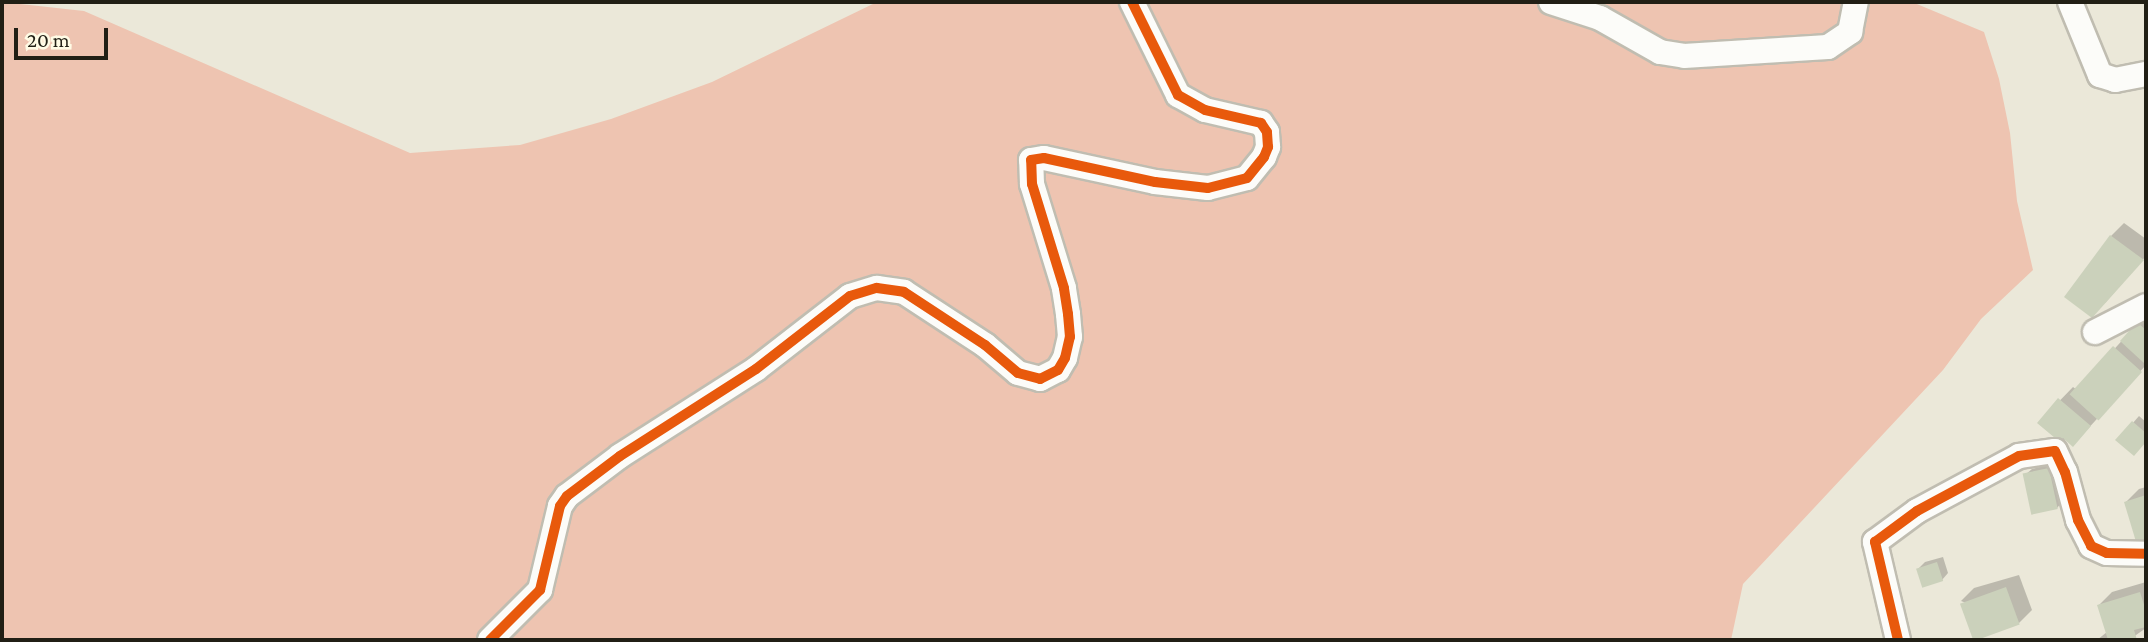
<!DOCTYPE html>
<html>
<head>
<meta charset="utf-8">
<style>
	body { margin:0 }
	#map { position:relative; width:2148px; height:642px; overflow:hidden; background:#ebe8d9; font-family:"Crimson Pro",serif }
	div>[style] { position:absolute }
	.green>* { inset:0; background:#eec4b1 }
	.shadow>* { inset:0; background:#0003 }
	.building>* { inset:0; background:#cbd1bb; transform-origin:0 0 }
	.roads { filter:drop-shadow(2px 0 #c0bdb1) drop-shadow(-2px 0 #c0bdb1) drop-shadow(0 2px #c0bdb1) drop-shadow(0 -2px #c0bdb1) }
	.minor>* { height:24px; margin:-12px; padding:0 12px; transform-origin:12px; border-radius:12px; background:#fcfcf9 }
	.cycleway>* { height:10px; margin:-5px; padding:0 5px; transform-origin:5px; border-radius:5px; background:#e8590c }
	span { translate:-50% -50%; white-space:nowrap; text-align:center; line-height:1.15; -webkit-text-stroke:5px #fffbe5; paint-order:stroke }
	.frame { position:absolute; inset:0; border:4px solid #211f15; pointer-events:none }
	.scale { position:absolute; left:14px; top:28px; width:94px; height:32px; box-sizing:border-box; border:4px solid #211f15; border-top:0; padding-left:9px; font-size:21px; line-height:24px; white-space:nowrap; color:#211f15; -webkit-text-stroke:5px #fffbe5; paint-order:stroke }
</style>
</head>
<body>
<div id="map">
	<div class="green">
		<div style="clip-path:polygon(2px 2px,84px 11px,410px 153px,520px 145px,611px 119px,712px 82px,877px 2px,1912px 2px,1984px 32px,1999px 79px,2010px 133px,2017px 201px,2033px 270px,1981px 319px,1943px 370px,1743px 584px,1731px 640px,2px 640px)"></div>
	</div>
	<div class="shadow">
		<div style="clip-path:polygon(2124px 223px,2146px 239px,2146px 256px,2105px 303px,2111px 236px)"></div>
		<div style="clip-path:polygon(2146px 318px,2146px 365px,2085px 432px,2061px 441px,2039px 422px,2073px 387px,2077px 390px,2138px 323px)"></div>
		<div style="clip-path:polygon(2139px 416px,2146px 422px,2146px 440px,2134px 454px,2118px 440px)"></div>
		<div style="clip-path:polygon(2055px 463px,2063px 501px,2057px 508px,2025px 475px,2032px 469px)"></div>
		<div style="clip-path:polygon(2146px 487px,2146px 541px,2138px 543px,2126px 502px,2139px 489px)"></div>
		<div style="clip-path:polygon(1943px 557px,1948px 573px,1942px 580px,1918px 569px,1925px 562px)"></div>
		<div style="clip-path:polygon(2019px 575px,2032px 610px,2019px 623px,1961px 601px,1974px 588px)"></div>
		<div style="clip-path:polygon(2146px 582px,2146px 628px,2129px 640px,2097px 640px,2107px 632px,2099px 605px,2112px 592px)"></div>
	</div>
	<div class="building">
		<div style="clip-path:polygon(2110px 235px,2144px 260px,2092px 318px,2064px 297px)"></div>
		<div style="clip-path:polygon(2137px 322px,2146px 330px,2145px 364px,2120px 341px)"></div>
		<div style="left:2113px;top:346px;width:39px;height:65px;rotate:42deg"></div>
		<div style="clip-path:polygon(2058px 398px,2091px 426px,2073px 447px,2063px 438px,2061px 443px,2037px 423px)"></div>
		<div style="clip-path:polygon(2132px 421px,2146px 433px,2146px 442px,2134px 456px,2115px 440px)"></div>
		<div style="left:2049px;top:468px;width:42px;height:27px;rotate:78deg"></div>
		<div style="clip-path:polygon(2146px 495px,2146px 542px,2137px 545px,2124px 502px)"></div>
		<div style="left:1937px;top:562px;width:20px;height:22px;rotate:72deg"></div>
		<div style="left:2006px;top:587px;width:40px;height:49px;rotate:70deg"></div>
		<div style="clip-path:polygon(2140px 592px,2146px 611px,2146px 627px,2134px 630px,2137px 640px,2108px 640px,2097px 605px)"></div>
	</div>
	<div class="roads">
		<div class="minor">
			<div style="left:1551px;top:2px;width:52px;rotate:18.1deg"></div>
			<div style="left:1600px;top:18px;width:69px;rotate:29.5deg"></div>
			<div style="left:1660px;top:52px;width:24px;rotate:9deg"></div>
			<div style="left:1684px;top:56px;width:144px;rotate:-3.6deg"></div>
			<div style="left:1828px;top:47px;width:27px;rotate:-34deg"></div>
			<div style="left:1850px;top:32px;width:31px;rotate:-79deg"></div>
			<div style="left:2070px;top:2px;width:79px;rotate:67.7deg"></div>
			<div style="left:2100px;top:75px;width:16px;rotate:18deg"></div>
			<div style="left:2115px;top:80px;width:32px;rotate:-11deg"></div>
			<div style="left:2095px;top:332px;width:57px;rotate:-27deg"></div>
			<div style="left:490px;top:640px;width:71px;rotate:-45deg"></div>
			<div style="left:540px;top:590px;width:86px;rotate:-76.6deg"></div>
			<div style="left:560px;top:506px;width:12px;rotate:-55deg"></div>
			<div style="left:567px;top:496px;width:66px;rotate:-37deg"></div>
			<div style="left:620px;top:456px;width:161px;rotate:-32.6deg"></div>
			<div style="left:756px;top:369px;width:119px;rotate:-37.8deg"></div>
			<div style="left:850px;top:296px;width:28px;rotate:-17deg"></div>
			<div style="left:877px;top:288px;width:27px;rotate:8deg"></div>
			<div style="left:904px;top:292px;width:97px;rotate:33.2deg"></div>
			<div style="left:985px;top:345px;width:43px;rotate:40.3deg"></div>
			<div style="left:1018px;top:373px;width:23px;rotate:15deg"></div>
			<div style="left:1040px;top:379px;width:20px;rotate:-27deg"></div>
			<div style="left:1058px;top:370px;width:14px;rotate:-60deg"></div>
			<div style="left:1065px;top:358px;width:22px;rotate:-77deg"></div>
			<div style="left:1070px;top:337px;width:23px;rotate:-95deg"></div>
			<div style="left:1068px;top:314px;width:26px;rotate:-99deg"></div>
			<div style="left:1064px;top:288px;width:109px;rotate:-107.1deg"></div>
			<div style="left:1032px;top:184px;width:24px;rotate:-92deg"></div>
			<div style="left:1031px;top:160px;width:13px;rotate:-9deg"></div>
			<div style="left:1044px;top:158px;width:114px;rotate:12.2deg"></div>
			<div style="left:1155px;top:182px;width:53px;rotate:6.5deg"></div>
			<div style="left:1208px;top:188px;width:40px;rotate:-14.4deg"></div>
			<div style="left:1247px;top:178px;width:27px;rotate:-51deg"></div>
			<div style="left:1264px;top:157px;width:11px;rotate:-68deg"></div>
			<div style="left:1268px;top:147px;width:15px;rotate:-94deg"></div>
			<div style="left:1267px;top:132px;width:11px;rotate:-124deg"></div>
			<div style="left:1261px;top:123px;width:57px;rotate:-166.9deg"></div>
			<div style="left:1205px;top:110px;width:31px;rotate:-151deg"></div>
			<div style="left:1178px;top:95px;width:104px;rotate:-116.3deg"></div>
			<div style="left:1898px;top:640px;width:101px;rotate:-103.2deg"></div>
			<div style="left:1875px;top:542px;width:52px;rotate:-36.4deg"></div>
			<div style="left:1917px;top:511px;width:116px;rotate:-28.3deg"></div>
			<div style="left:2019px;top:456px;width:36px;rotate:-8deg"></div>
			<div style="left:2055px;top:451px;width:23px;rotate:65deg"></div>
			<div style="left:2065px;top:472px;width:50px;rotate:74.8deg"></div>
			<div style="left:2078px;top:520px;width:29px;rotate:63deg"></div>
			<div style="left:2091px;top:546px;width:17px;rotate:24deg"></div>
			<div style="left:2107px;top:553px;width:39px;rotate:1deg"></div>
		</div>
	</div>
	<div class="cycleway">
		<div style="left:490px;top:640px;width:71px;rotate:-45deg"></div>
		<div style="left:540px;top:590px;width:86px;rotate:-76.6deg"></div>
		<div style="left:560px;top:506px;width:12px;rotate:-55deg"></div>
		<div style="left:567px;top:496px;width:66px;rotate:-37deg"></div>
		<div style="left:620px;top:456px;width:161px;rotate:-32.6deg"></div>
		<div style="left:756px;top:369px;width:119px;rotate:-37.8deg"></div>
		<div style="left:850px;top:296px;width:28px;rotate:-17deg"></div>
		<div style="left:877px;top:288px;width:27px;rotate:8deg"></div>
		<div style="left:904px;top:292px;width:97px;rotate:33.2deg"></div>
		<div style="left:985px;top:345px;width:43px;rotate:40.3deg"></div>
		<div style="left:1018px;top:373px;width:23px;rotate:15deg"></div>
		<div style="left:1040px;top:379px;width:20px;rotate:-27deg"></div>
		<div style="left:1058px;top:370px;width:14px;rotate:-60deg"></div>
		<div style="left:1065px;top:358px;width:22px;rotate:-77deg"></div>
		<div style="left:1070px;top:337px;width:23px;rotate:-95deg"></div>
		<div style="left:1068px;top:314px;width:26px;rotate:-99deg"></div>
		<div style="left:1064px;top:288px;width:109px;rotate:-107.1deg"></div>
		<div style="left:1032px;top:184px;width:24px;rotate:-92deg"></div>
		<div style="left:1031px;top:160px;width:13px;rotate:-9deg"></div>
		<div style="left:1044px;top:158px;width:114px;rotate:12.2deg"></div>
		<div style="left:1155px;top:182px;width:53px;rotate:6.5deg"></div>
		<div style="left:1208px;top:188px;width:40px;rotate:-14.4deg"></div>
		<div style="left:1247px;top:178px;width:27px;rotate:-51deg"></div>
		<div style="left:1264px;top:157px;width:11px;rotate:-68deg"></div>
		<div style="left:1268px;top:147px;width:15px;rotate:-94deg"></div>
		<div style="left:1267px;top:132px;width:11px;rotate:-124deg"></div>
		<div style="left:1261px;top:123px;width:57px;rotate:-166.9deg"></div>
		<div style="left:1205px;top:110px;width:31px;rotate:-151deg"></div>
		<div style="left:1178px;top:95px;width:104px;rotate:-116.3deg"></div>
		<div style="left:1898px;top:640px;width:101px;rotate:-103.2deg"></div>
		<div style="left:1875px;top:542px;width:52px;rotate:-36.4deg"></div>
		<div style="left:1917px;top:511px;width:116px;rotate:-28.3deg"></div>
		<div style="left:2019px;top:456px;width:36px;rotate:-8deg"></div>
		<div style="left:2055px;top:451px;width:23px;rotate:65deg"></div>
		<div style="left:2065px;top:472px;width:50px;rotate:74.8deg"></div>
		<div style="left:2078px;top:520px;width:29px;rotate:63deg"></div>
		<div style="left:2091px;top:546px;width:17px;rotate:24deg"></div>
		<div style="left:2107px;top:553px;width:39px;rotate:1deg"></div>
	</div>
	<div class="frame"></div>
	<div class="scale">20 m</div>
</div>
</body>
</html>
